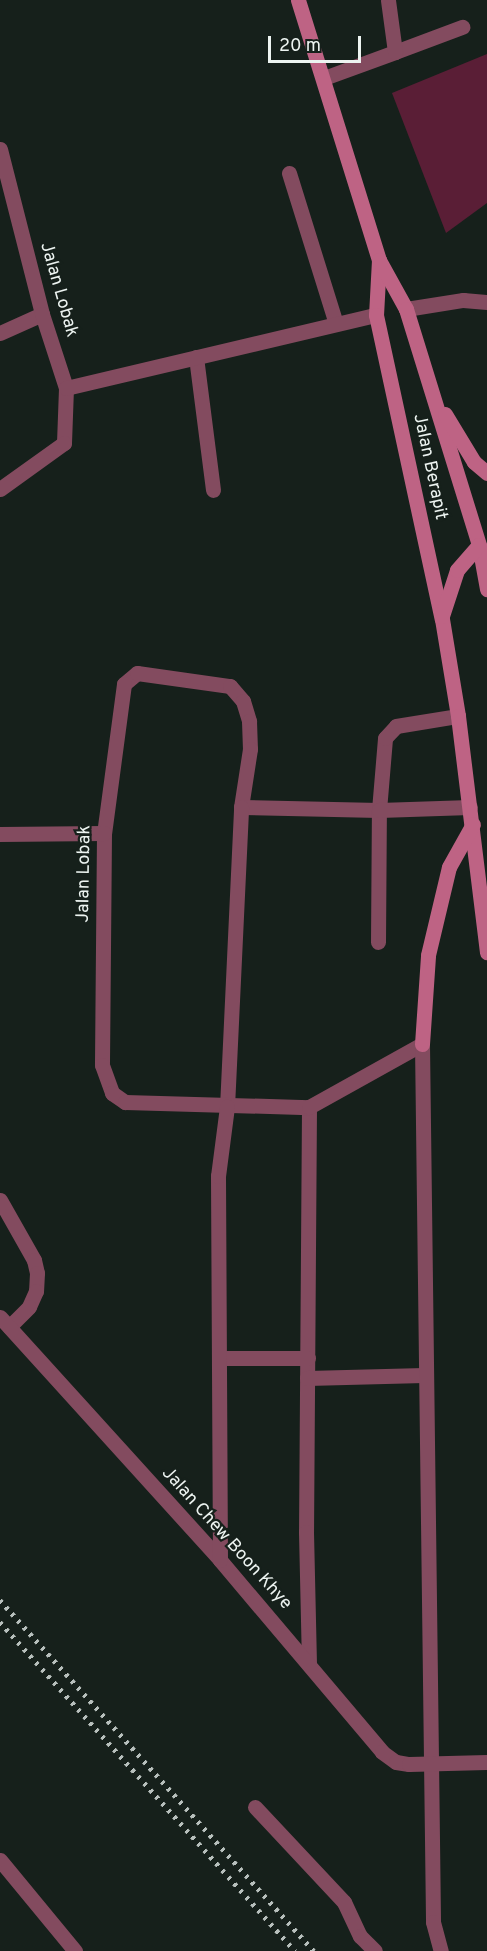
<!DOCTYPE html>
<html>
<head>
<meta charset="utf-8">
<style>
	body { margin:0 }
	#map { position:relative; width:487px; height:1951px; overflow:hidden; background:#16201b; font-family:Overpass,sans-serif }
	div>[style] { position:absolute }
	.green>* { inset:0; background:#5a1e36 }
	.service>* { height:15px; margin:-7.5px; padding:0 7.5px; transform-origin:7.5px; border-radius:7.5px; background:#834b5f }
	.minor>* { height:15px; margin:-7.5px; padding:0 7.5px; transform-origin:7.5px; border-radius:7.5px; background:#834b5f }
	.tertiary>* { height:15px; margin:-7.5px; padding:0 7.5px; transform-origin:7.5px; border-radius:7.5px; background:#834b5f }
	.secondary>* { height:15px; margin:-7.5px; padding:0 7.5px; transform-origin:7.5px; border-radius:7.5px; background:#be6384 }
	.rail>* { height:4.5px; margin-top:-2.25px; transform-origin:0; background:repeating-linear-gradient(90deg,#b8c0bd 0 3px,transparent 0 9px) }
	span { translate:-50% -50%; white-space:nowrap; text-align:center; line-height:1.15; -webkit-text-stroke:4.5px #16201b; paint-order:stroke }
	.street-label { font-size:18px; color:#edf4f1 }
	.scale { position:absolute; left:268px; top:36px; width:93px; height:27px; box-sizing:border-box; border:3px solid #edf4f1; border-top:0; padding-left:8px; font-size:18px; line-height:21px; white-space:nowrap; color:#edf4f1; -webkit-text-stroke:4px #16201b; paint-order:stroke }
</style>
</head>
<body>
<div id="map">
	<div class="green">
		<div style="clip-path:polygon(487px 54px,487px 203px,446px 233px,392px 93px)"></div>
	</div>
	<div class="service">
		<div style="left:395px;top:52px;width:72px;rotate:-20.5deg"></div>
		<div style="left:324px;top:78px;width:76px;rotate:-20.1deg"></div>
		<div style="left:395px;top:52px;width:52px;rotate:-97.7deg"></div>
		<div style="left:289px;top:173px;width:158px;rotate:72.7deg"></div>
		<div style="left:0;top:333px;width:46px;rotate:-24.3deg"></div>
		<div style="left:196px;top:357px;width:134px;rotate:82.7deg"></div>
		<div style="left:124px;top:684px;width:17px;rotate:-40deg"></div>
		<div style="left:137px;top:673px;width:94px;rotate:8deg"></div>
		<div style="left:230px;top:686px;width:20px;rotate:49deg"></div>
		<div style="left:243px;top:701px;width:21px;rotate:73deg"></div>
		<div style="left:249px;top:721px;width:28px;rotate:88deg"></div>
		<div style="left:250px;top:749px;width:59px;rotate:98.8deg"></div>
		<div style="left:241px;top:807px;width:138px;rotate:1.2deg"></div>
		<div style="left:379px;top:810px;width:72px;rotate:-85.2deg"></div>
		<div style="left:385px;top:738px;width:16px;rotate:-47deg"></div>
		<div style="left:396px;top:726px;width:63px;rotate:-9.2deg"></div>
		<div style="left:378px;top:942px;width:132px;rotate:-89.6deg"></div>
		<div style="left:379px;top:810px;width:91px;rotate:-1.9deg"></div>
		<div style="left:227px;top:1107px;width:300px;rotate:-87.3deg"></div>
		<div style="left:309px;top:1107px;width:425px;rotate:90.4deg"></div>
		<div style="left:306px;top:1532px;width:131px;rotate:88.7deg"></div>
		<div style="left:0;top:1200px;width:69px;rotate:60.5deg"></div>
		<div style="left:34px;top:1260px;width:13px;rotate:77deg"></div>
		<div style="left:37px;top:1273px;width:18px;rotate:93deg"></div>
		<div style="left:36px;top:1291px;width:17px;rotate:114deg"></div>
		<div style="left:29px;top:1307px;width:28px;rotate:135deg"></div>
		<div style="left:219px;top:1358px;width:89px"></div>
		<div style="left:307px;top:1378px;width:117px;rotate:-1.5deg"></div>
		<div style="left:255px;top:1807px;width:130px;rotate:46.9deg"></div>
		<div style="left:344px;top:1902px;width:38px;rotate:65deg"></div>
		<div style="left:360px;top:1936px;width:21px;rotate:45deg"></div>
	</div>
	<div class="minor">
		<div style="left:0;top:149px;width:170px;rotate:75.7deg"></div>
		<div style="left:42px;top:314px;width:78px;rotate:72deg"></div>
		<div style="left:66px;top:388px;width:55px;rotate:92.1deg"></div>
		<div style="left:64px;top:443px;width:79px;rotate:144.3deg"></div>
		<div style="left:406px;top:309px;width:58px;rotate:-9deg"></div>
		<div style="left:463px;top:300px;width:24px;rotate:5deg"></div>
		<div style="left:66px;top:388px;width:318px;rotate:-13.3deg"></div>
		<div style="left:124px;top:684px;width:150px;rotate:97.6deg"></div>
		<div style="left:104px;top:833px;width:232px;rotate:90.5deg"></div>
		<div style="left:102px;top:1065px;width:30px;rotate:70deg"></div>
		<div style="left:112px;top:1093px;width:16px;rotate:35deg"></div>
		<div style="left:125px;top:1102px;width:184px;rotate:1.6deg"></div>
		<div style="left:309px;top:1107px;width:129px;rotate:-29.1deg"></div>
		<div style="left:422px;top:1044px;width:878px;rotate:89.28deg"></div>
		<div style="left:433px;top:1922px;width:30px;rotate:75deg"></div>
		<div style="left:0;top:834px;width:104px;rotate:-0.6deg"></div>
		<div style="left:0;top:1317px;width:328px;rotate:47.8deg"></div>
		<div style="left:220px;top:1560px;width:251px;rotate:49.8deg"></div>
		<div style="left:382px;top:1752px;width:17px;rotate:36deg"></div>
		<div style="left:396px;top:1762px;width:13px;rotate:9deg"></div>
		<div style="left:409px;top:1764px;width:78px;rotate:-1.5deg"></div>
		<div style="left:220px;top:1560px;width:384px;rotate:-90.3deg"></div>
		<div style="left:218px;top:1176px;width:70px;rotate:-82.6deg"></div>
	</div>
	<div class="tertiary">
		<div style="left:0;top:1860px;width:118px;rotate:50.5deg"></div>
	</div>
	<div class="secondary">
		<div style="left:298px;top:0;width:272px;rotate:72.7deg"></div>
		<div style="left:379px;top:260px;width:55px;rotate:93.1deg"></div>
		<div style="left:376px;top:315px;width:311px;rotate:77.8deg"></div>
		<div style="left:442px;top:619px;width:98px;rotate:80.6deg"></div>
		<div style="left:458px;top:716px;width:238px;rotate:83deg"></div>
		<div style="left:379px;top:260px;width:56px;rotate:61.1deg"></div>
		<div style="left:406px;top:309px;width:247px;rotate:72.8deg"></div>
		<div style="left:479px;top:545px;width:45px;rotate:79.7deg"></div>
		<div style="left:445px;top:414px;width:56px;rotate:58.9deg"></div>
		<div style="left:474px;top:462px;width:17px;rotate:40deg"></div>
		<div style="left:442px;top:616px;width:48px;rotate:-71.9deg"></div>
		<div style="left:457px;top:570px;width:33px;rotate:-49deg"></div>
		<div style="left:422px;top:1044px;width:89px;rotate:-86.1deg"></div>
		<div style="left:428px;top:955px;width:90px;rotate:-76.6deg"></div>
		<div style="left:449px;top:867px;width:49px;rotate:-60.8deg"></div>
	</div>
	<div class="rail">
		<div style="left:0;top:1600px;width:471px;rotate:48.2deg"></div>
		<div style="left:0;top:1622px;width:442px;rotate:48.1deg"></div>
	</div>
	<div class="street-label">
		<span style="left:58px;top:290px;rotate:74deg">Jalan Lobak</span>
		<span style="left:429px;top:467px;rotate:78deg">Jalan Berapit</span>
		<span style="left:85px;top:874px;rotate:-89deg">Jalan Lobak</span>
		<span style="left:226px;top:1539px;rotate:48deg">Jalan Chew Boon Khye</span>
	</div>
	<div class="scale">20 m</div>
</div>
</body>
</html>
